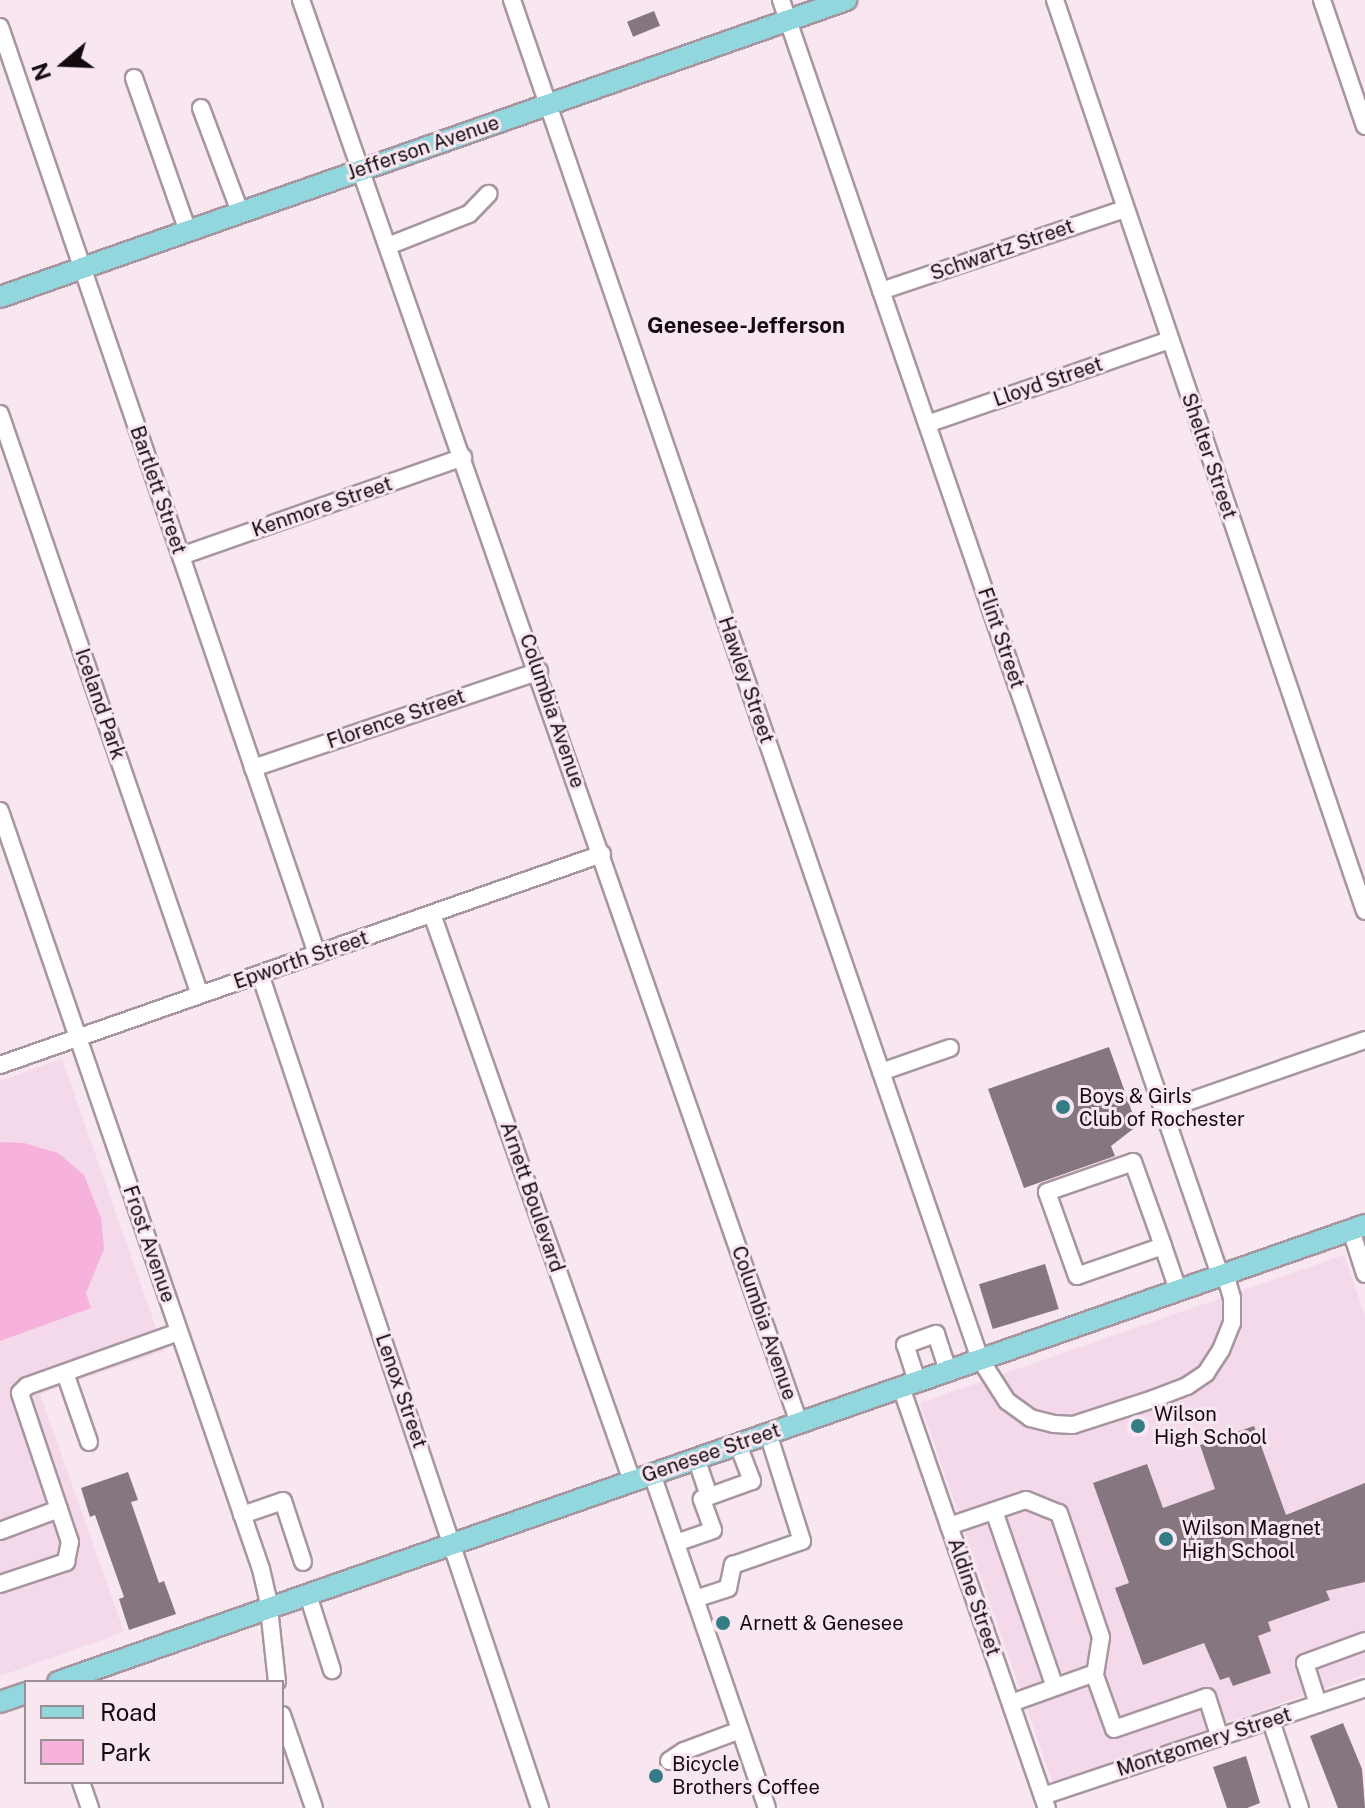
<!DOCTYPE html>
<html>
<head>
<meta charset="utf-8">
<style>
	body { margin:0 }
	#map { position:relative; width:1365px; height:1808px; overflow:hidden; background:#f8e6f0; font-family:"Public Sans",sans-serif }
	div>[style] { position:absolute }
	.built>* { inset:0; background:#f3d9e9 }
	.green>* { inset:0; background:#f6b1dc }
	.building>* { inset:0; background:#86767f; transform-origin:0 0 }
	.roads { filter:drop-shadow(2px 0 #a796a0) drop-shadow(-2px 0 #a796a0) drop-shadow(0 2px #a796a0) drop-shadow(0 -2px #a796a0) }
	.minor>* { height:16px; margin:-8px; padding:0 8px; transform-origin:8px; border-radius:8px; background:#fff }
	.major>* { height:20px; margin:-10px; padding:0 10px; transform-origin:10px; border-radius:10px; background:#91d7dd }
	.dots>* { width:22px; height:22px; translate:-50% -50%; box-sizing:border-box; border:4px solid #f8e6f0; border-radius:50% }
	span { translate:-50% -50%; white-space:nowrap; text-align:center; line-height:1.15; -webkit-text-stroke:6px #f8e6f0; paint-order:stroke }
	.street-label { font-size:20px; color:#120c10 }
	.poi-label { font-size:20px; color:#120c10 }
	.left { translate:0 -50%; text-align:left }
	.neighbourhood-label { font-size:22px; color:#120c10; font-weight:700 }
	.legend { position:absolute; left:24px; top:1680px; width:260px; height:104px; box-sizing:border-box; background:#f8e6f0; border:2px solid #9c8f96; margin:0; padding:10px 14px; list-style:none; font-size:24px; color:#120c10 }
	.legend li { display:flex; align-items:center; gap:16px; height:40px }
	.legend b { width:40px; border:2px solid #9c8f96 }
	.north { position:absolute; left:24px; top:24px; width:80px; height:80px; -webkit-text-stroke:6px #f8e6f0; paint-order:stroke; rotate:251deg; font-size:22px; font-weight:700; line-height:32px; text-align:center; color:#120c10 }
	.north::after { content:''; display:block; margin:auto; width:28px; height:36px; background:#120c10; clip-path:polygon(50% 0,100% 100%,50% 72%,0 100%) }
</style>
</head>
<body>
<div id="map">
	<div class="built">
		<div style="clip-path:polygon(62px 1059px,164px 1351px,40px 1394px,124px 1632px,0 1676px,0 1081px)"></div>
		<div style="clip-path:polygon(1344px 1255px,1365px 1316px,1365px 1674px,1053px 1783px,920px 1403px)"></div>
	</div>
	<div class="green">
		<div style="clip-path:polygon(0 1142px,24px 1143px,58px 1153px,84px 1175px,101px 1218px,104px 1249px,86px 1293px,91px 1308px,0 1341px)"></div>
	</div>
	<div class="building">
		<div style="left:654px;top:11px;width:16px;height:29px;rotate:68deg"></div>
		<div style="clip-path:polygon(1109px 1047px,1137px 1126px,1111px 1146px,1115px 1156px,1024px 1188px,988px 1089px)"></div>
		<div style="left:1045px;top:1264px;width:47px;height:69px;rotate:73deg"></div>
		<div style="clip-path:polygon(1254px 1426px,1286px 1515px,1365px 1483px,1365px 1582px,1326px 1591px,1330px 1600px,1268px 1622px,1271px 1631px,1258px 1636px,1271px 1673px,1233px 1686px,1229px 1677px,1220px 1680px,1204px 1643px,1143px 1665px,1115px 1588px,1129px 1583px,1093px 1483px,1147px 1464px,1163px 1508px,1215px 1489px,1200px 1445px)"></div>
		<div style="clip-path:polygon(128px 1472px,138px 1500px,131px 1502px,159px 1583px,164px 1581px,176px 1614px,129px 1630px,119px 1599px,124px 1597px,95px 1515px,90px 1517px,81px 1488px)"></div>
		<div style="clip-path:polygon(1343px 1723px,1362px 1769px,1365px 1808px,1338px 1808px,1310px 1736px)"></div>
		<div style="clip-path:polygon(1246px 1756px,1260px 1803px,1247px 1808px,1227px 1808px,1213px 1767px)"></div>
	</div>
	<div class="roads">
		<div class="minor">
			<div style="left:301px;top:0;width:1508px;rotate:70.71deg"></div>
			<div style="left:512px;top:0;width:1437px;rotate:71deg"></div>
			<div style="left:980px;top:1359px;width:50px;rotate:57.3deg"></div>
			<div style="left:1007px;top:1401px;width:29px;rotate:36deg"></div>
			<div style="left:1030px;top:1418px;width:25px;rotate:14deg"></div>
			<div style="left:1054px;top:1424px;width:19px;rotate:3deg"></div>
			<div style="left:1073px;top:1425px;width:84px;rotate:-18deg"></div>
			<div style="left:1153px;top:1399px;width:36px;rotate:-21deg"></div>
			<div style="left:1187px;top:1386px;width:23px;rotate:-34deg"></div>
			<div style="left:1206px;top:1373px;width:27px;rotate:-57deg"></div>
			<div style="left:1221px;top:1350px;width:29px;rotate:-68deg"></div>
			<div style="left:1232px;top:1323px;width:25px;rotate:-90deg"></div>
			<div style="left:1232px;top:1298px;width:25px;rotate:-106deg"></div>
			<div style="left:781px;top:0;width:1348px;rotate:71deg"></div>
			<div style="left:1055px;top:0;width:962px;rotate:71.21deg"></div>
			<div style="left:1322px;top:0;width:133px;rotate:71.2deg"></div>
			<div style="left:0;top:27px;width:980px;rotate:71.12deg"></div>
			<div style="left:134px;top:78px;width:162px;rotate:70.6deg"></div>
			<div style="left:201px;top:108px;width:111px;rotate:69.4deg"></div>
			<div style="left:388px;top:246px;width:87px;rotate:-21.6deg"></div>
			<div style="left:469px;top:214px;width:28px;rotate:-46deg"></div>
			<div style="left:881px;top:291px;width:256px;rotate:-18.6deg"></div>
			<div style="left:0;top:414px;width:614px;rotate:71deg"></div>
			<div style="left:927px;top:424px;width:256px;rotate:-19.1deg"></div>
			<div style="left:181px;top:556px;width:299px;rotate:-19.3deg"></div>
			<div style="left:253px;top:768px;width:302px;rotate:-18.7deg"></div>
			<div style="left:0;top:811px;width:802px;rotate:71deg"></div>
			<div style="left:261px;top:1569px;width:31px;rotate:77deg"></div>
			<div style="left:268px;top:1599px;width:83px;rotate:83.8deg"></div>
			<div style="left:432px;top:914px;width:601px;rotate:70.57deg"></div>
			<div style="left:260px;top:974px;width:880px;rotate:71.44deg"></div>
			<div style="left:0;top:1065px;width:638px;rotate:-19.32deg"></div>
			<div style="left:881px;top:1072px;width:73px;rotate:-19.2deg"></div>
			<div style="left:1164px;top:1110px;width:213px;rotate:-19.2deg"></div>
			<div style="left:1351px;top:1230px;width:46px;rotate:72.3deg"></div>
			<div style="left:1163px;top:1246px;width:91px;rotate:160.8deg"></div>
			<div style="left:1077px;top:1276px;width:89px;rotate:-109.7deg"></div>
			<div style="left:1047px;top:1192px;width:91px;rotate:-19.2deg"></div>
			<div style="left:1133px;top:1162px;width:89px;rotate:70.3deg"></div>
			<div style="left:1163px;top:1246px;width:46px;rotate:71.2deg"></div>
			<div style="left:65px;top:1373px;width:73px;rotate:70.8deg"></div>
			<div style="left:917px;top:1381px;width:38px;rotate:-108deg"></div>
			<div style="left:905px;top:1345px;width:33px;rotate:-20deg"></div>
			<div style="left:936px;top:1334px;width:39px;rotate:72deg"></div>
			<div style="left:901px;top:1387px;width:446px;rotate:70.9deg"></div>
			<div style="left:696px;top:1458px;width:40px;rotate:71.1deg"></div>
			<div style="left:652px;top:1474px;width:353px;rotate:71deg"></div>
			<div style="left:994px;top:1511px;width:186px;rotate:70.9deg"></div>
			<div style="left:242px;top:1515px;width:43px;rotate:-18.9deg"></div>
			<div style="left:283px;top:1501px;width:64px;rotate:71.8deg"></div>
			<div style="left:949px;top:1526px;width:81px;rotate:-18.7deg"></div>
			<div style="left:1026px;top:1500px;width:35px;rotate:22deg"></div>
			<div style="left:1059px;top:1513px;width:131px;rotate:71.3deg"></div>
			<div style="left:1101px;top:1637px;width:36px;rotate:99deg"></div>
			<div style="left:1095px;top:1673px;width:89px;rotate:160.3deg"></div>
			<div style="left:0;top:1531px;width:63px;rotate:-20.4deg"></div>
			<div style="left:676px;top:1543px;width:39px;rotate:-19deg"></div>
			<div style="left:713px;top:1530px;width:33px;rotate:-110deg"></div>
			<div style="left:702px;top:1499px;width:53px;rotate:-19.8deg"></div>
			<div style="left:752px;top:1481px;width:40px;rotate:-111deg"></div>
			<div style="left:0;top:1584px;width:70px;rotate:-18.4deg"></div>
			<div style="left:66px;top:1562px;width:20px;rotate:-79deg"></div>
			<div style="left:70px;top:1542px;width:157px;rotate:-108.6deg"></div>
			<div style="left:20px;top:1393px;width:10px;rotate:-45deg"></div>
			<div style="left:27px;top:1386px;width:161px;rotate:-19.6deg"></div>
			<div style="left:308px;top:1595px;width:79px;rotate:72.3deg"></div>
			<div style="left:695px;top:1599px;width:35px;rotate:-18deg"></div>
			<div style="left:728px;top:1588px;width:24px;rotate:-78deg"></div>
			<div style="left:733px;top:1565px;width:73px;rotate:-19.2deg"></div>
			<div style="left:802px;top:1541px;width:113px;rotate:-107.5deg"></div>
			<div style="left:1094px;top:1673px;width:59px;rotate:70.3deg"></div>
			<div style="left:1114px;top:1729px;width:98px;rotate:-19deg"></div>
			<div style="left:1207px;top:1697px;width:43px;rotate:72.4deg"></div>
			<div style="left:1318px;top:1704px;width:43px;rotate:-107.6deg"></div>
			<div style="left:1305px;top:1663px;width:64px;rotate:-20.1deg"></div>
			<div style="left:282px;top:1715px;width:98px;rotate:71deg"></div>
			<div style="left:1271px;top:1721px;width:92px;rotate:71.6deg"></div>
			<div style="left:669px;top:1761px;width:18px;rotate:-34deg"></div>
			<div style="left:684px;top:1751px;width:60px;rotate:-20.6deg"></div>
			<div style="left:81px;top:1782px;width:28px;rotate:71deg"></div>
			<div style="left:1043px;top:1796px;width:340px;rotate:-18.5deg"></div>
		</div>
		<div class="major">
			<div style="left:0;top:297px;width:897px;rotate:-19.34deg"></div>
			<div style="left:58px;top:1682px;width:1385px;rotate:-19.27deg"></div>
			<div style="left:0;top:1702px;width:28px;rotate:-19deg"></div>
		</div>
	</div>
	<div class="dots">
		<div style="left:1063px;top:1107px;background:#347d84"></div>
		<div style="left:1138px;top:1426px;background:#347d84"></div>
		<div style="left:1166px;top:1539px;background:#347d84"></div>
		<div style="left:723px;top:1623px;background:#347d84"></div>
		<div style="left:656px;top:1776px;background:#347d84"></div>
	</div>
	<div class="street-label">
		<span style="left:423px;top:148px;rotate:-19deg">Jefferson Avenue</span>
		<span style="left:1002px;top:250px;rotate:-19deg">Schwartz Street</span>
		<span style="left:1048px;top:382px;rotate:-19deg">Lloyd Street</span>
		<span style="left:1209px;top:456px;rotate:71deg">Shelter Street</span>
		<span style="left:158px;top:490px;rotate:71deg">Bartlett Street</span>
		<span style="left:322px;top:507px;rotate:-19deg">Kenmore Street</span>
		<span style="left:1001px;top:638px;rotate:71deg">Flint Street</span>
		<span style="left:746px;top:680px;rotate:71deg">Hawley Street</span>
		<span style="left:100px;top:704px;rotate:71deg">Iceland Park</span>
		<span style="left:552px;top:711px;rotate:71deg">Columbia Avenue</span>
		<span style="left:396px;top:719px;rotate:-19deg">Florence Street</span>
		<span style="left:301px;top:960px;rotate:-19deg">Epworth Street</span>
		<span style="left:532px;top:1197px;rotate:71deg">Arnett Boulevard</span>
		<span style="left:149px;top:1244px;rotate:71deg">Frost Avenue</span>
		<span style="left:764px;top:1323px;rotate:71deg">Columbia Avenue</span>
		<span style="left:401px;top:1391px;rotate:71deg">Lenox Street</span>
		<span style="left:711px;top:1453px;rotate:-19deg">Genesee Street</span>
		<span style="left:974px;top:1597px;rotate:71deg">Aldine Street</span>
		<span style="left:1204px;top:1742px;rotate:-18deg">Montgomery Street</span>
	</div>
	<div class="poi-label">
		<span class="left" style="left:1079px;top:1108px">Boys &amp; Girls<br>Club of Rochester</span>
		<span class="left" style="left:1154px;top:1426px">Wilson<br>High School</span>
		<span class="left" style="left:1182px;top:1540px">Wilson Magnet<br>High School</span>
		<span class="left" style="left:739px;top:1623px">Arnett &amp; Genesee</span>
		<span class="left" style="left:672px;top:1776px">Bicycle<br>Brothers Coffee</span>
	</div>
	<div class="neighbourhood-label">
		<span style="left:746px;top:326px">Genesee-Jefferson</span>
	</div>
	<ul class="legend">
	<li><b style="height:10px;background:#91d7dd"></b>Road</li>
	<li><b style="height:22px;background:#f6b1dc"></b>Park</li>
	</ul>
	<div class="north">N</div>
</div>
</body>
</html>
